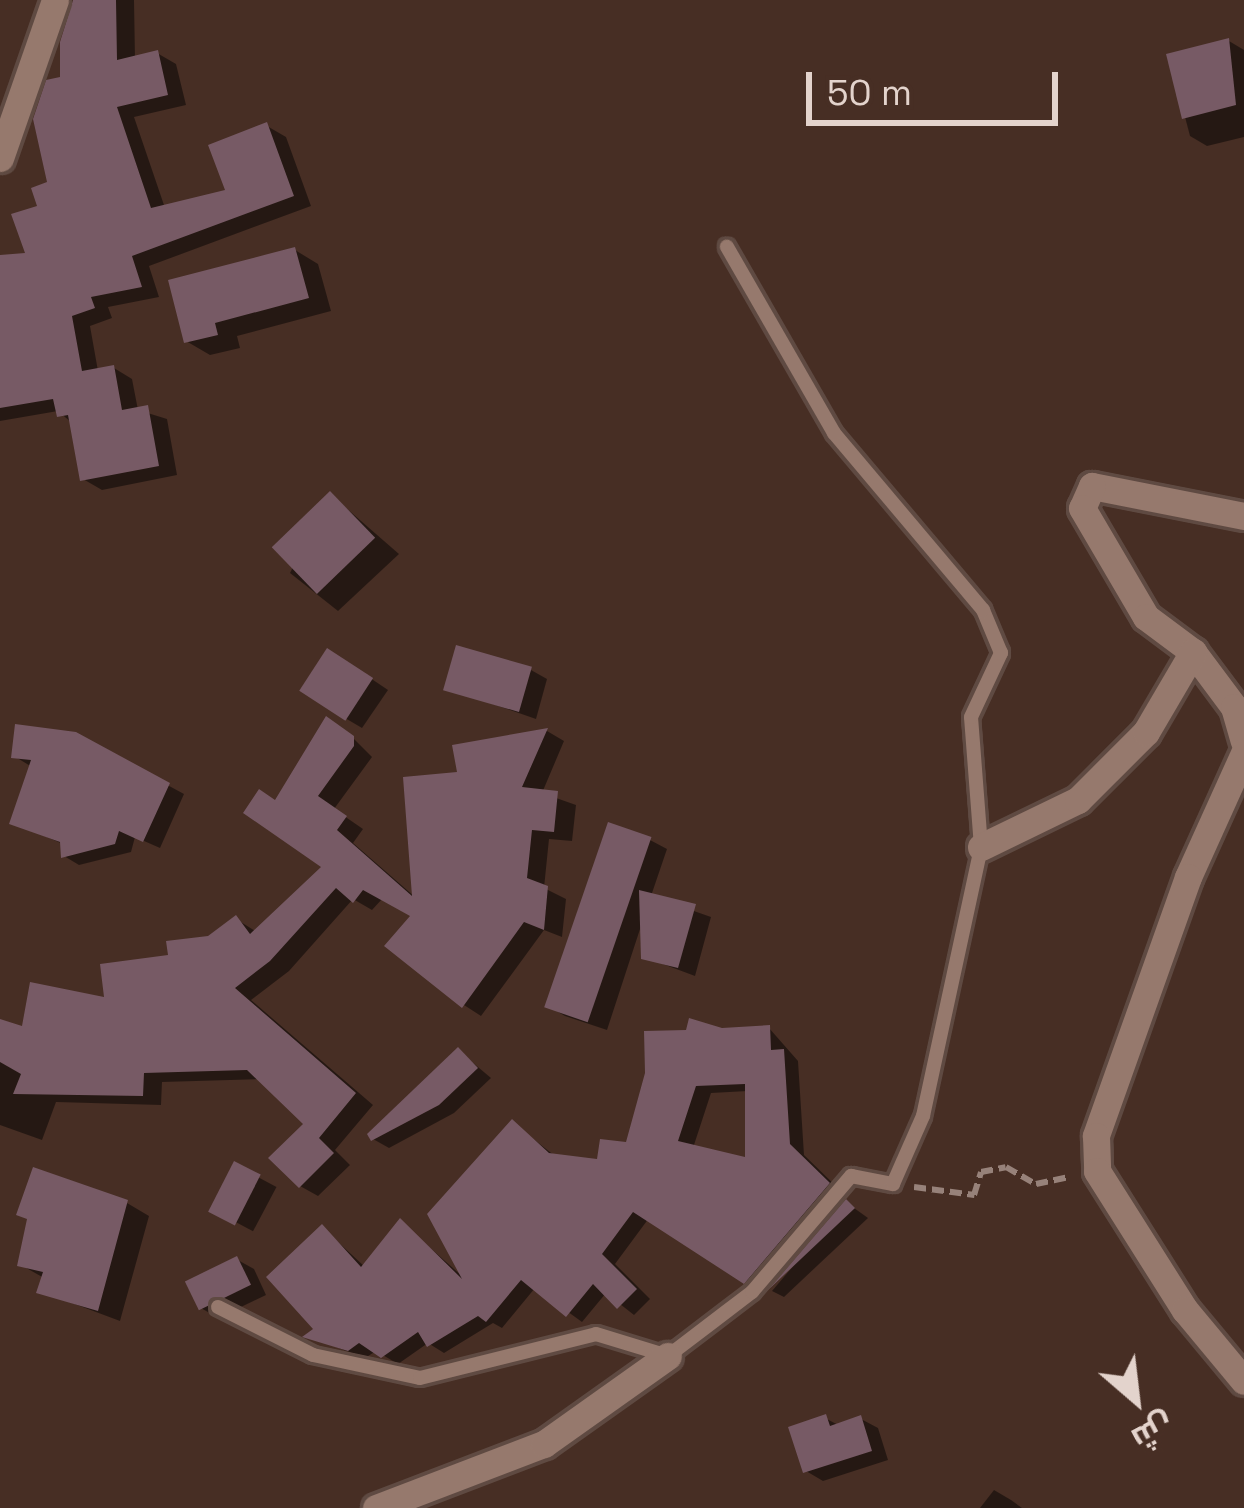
<!DOCTYPE html>
<html>
<head>
<meta charset="utf-8">
<style>
	body { margin:0 }
	#map { position:relative; width:1244px; height:1508px; overflow:hidden; background:#472e24; font-family:"Space Grotesk",Cairo,sans-serif }
	div>[style] { position:absolute }
	.shadow>* { inset:0; background:#0007; transform-origin:0 0 }
	.building>* { inset:0; background:#775a65; transform-origin:0 0 }
	.path>* { height:6px; margin-top:-3px; transform-origin:0; background:repeating-linear-gradient(90deg,#97827a 0 12px,transparent 0 18px) }
	.roads { filter:drop-shadow(3px 0 #5f4a42) drop-shadow(-3px 0 #5f4a42) drop-shadow(0 3px #5f4a42) drop-shadow(0 -3px #5f4a42) }
	.lane>* { height:14px; margin:-7px; padding:0 7px; transform-origin:7px; border-radius:7px; background:#96796d }
	.street>* { height:27px; margin:-13.5px; padding:0 13.5px; transform-origin:13.5px; border-radius:13.5px; background:#96796d }
	span { translate:-50% -50%; white-space:nowrap; text-align:center; line-height:1.15; -webkit-text-stroke:9px #472e24; paint-order:stroke }
	.north { position:absolute; left:1076px; top:1340px; width:120px; height:120px; -webkit-text-stroke:9px #472e24; paint-order:stroke; rotate:152deg; font-size:33px; font-weight:700; line-height:48px; text-align:center; color:#e3d3cc }
	.north::after { content:''; display:block; margin:auto; width:42px; height:54px; background:#e3d3cc; clip-path:polygon(50% 0,100% 100%,50% 72%,0 100%) }
	.scale { position:absolute; left:806px; top:72px; width:252px; height:54px; box-sizing:border-box; border:6px solid #e3d3cc; border-top:0; padding-left:15px; font-size:36px; line-height:42px; white-space:nowrap; color:#e3d3cc; -webkit-text-stroke:9px #472e24; paint-order:stroke }
</style>
</head>
<body>
<div id="map">
	<div class="shadow">
		<div style="clip-path:polygon(73px 0,134px 0,135px 59px,157px 53px,176px 64px,186px 105px,134px 117px,165px 208px,229px 192px,267px 126px,286px 137px,311px 206px,149px 266px,159px 297px,108px 307px,112px 318px,90px 326px,98px 371px,114px 368px,132px 379px,138px 410px,167px 419px,177px 475px,102px 490px,83px 479px,72px 423px,58px 411px,0 421px,0 283px,36px 274px)"></div>
		<div style="clip-path:polygon(1229px 41px,1244px 50px,1244px 137px,1207px 146px,1190px 136px,1169px 56px)"></div>
		<div style="clip-path:polygon(295px 250px,318px 264px,331px 311px,237px 336px,240px 348px,210px 355px,186px 341px)"></div>
		<div style="clip-path:polygon(330px 494px,399px 554px,338px 611px,290px 573px)"></div>
		<div style="clip-path:polygon(345px 661px,388px 690px,362px 728px,345px 718px)"></div>
		<div style="clip-path:polygon(531px 670px,547px 679px,536px 719px,446px 688px)"></div>
		<div style="clip-path:polygon(345px 730px,372px 757px,334px 809px,363px 829px,353px 843px,415px 897px,460px 775px,455px 747px,547px 731px,564px 741px,542px 793px,576px 805px,572px 841px,549px 839px,544px 888px,566px 899px,562px 937px,544px 930px,481px 1016px,464px 1005px,414px 916px,383px 898px,372px 910px,353px 899px,289px 971px,251px 1000px,373px 1105px,335px 1150px,350px 1165px,318px 1196px,300px 1186px,307px 1124px,261px 1079px,162px 1082px,161px 1105px,56px 1102px,42px 1140px,0 1125px,0 1022px,24px 1030px,108px 1001px,236px 919px,257px 932px,326px 866px,277px 803px)"></div>
		<div style="clip-path:polygon(75px 735px,184px 794px,160px 848px,135px 837px,131px 852px,79px 865px,64px 856px,63px 844px,12px 822px,32px 767px,14px 756px)"></div>
		<div style="clip-path:polygon(650px 840px,667px 849px,651px 896px,711px 917px,695px 976px,644px 957px,642px 923px,607px 1030px,565px 1016px,548px 1006px)"></div>
		<div style="clip-path:polygon(evenodd,769px 1028px,798px 1061px,804px 1155px,843px 1193px,760px 1290px,649px 1218px,615px 1264px,650px 1299px,634px 1315px,606px 1293px,582px 1322px,535px 1288px,502px 1328px,493px 1323px,444px 1353px,428px 1343px,398px 1364px,376px 1351px,365px 1358px,307px 1336px,318px 1329px,323px 1228px,365px 1267px,401px 1222px,463px 1277px,513px 1123px,555px 1156px,600px 1162px,628px 1145px,721px 1031px,769px 1028px,748px 1091px,748px 1160px,693px 1148px,711px 1093px,748px 1091px)"></div>
		<div style="clip-path:polygon(459px 1051px,491px 1078px,454px 1113px,389px 1148px,373px 1139px)"></div>
		<div style="left:235px;top:1165px;width:47px;height:50px;rotate:28deg"></div>
		<div style="clip-path:polygon(127px 1203px,149px 1216px,120px 1321px,40px 1291px,44px 1278px,21px 1265px)"></div>
		<div style="clip-path:polygon(847px 1203px,868px 1218px,784px 1297px,772px 1291px)"></div>
		<div style="clip-path:polygon(236px 1259px,254px 1269px,266px 1295px,218px 1318px,201px 1308px)"></div>
		<div style="clip-path:polygon(825px 1418px,840px 1426px,861px 1419px,878px 1428px,888px 1460px,823px 1481px,806px 1471px)"></div>
		<div style="clip-path:polygon(994px 1490px,1011px 1500px,1022px 1508px,980px 1508px)"></div>
	</div>
	<div class="building">
		<div style="clip-path:polygon(73px 0,116px 0,117px 60px,158px 50px,168px 95px,117px 107px,151px 208px,225px 190px,208px 145px,267px 122px,294px 196px,132px 256px,142px 287px,91px 297px,95px 308px,72px 316px,82px 371px,114px 365px,122px 410px,148px 405px,159px 466px,80px 481px,68px 415px,57px 417px,53px 399px,0 408px,0 255px,25px 253px,11px 214px,37px 206px,31px 188px,47px 182px,33px 119px,46px 80px,60px 77px,60px 42px)"></div>
		<div style="clip-path:polygon(1229px 38px,1236px 105px,1182px 119px,1166px 54px)"></div>
		<div style="clip-path:polygon(295px 247px,309px 298px,215px 323px,218px 335px,184px 343px,168px 280px)"></div>
		<div style="left:330px;top:491px;width:65px;height:81px;rotate:46deg"></div>
		<div style="left:456px;top:645px;width:79px;height:47px;rotate:16deg"></div>
		<div style="left:327px;top:648px;width:55px;height:51px;rotate:33deg"></div>
		<div style="clip-path:polygon(326px 716px,354px 736px,354px 746px,318px 796px,347px 816px,337px 830px,412px 896px,403px 777px,457px 772px,452px 745px,548px 728px,522px 787px,558px 791px,554px 832px,532px 830px,527px 878px,548px 886px,544px 930px,524px 922px,462px 1008px,384px 946px,410px 916px,363px 890px,353px 903px,336px 888px,270px 961px,235px 988px,356px 1093px,319px 1138px,334px 1153px,299px 1188px,268px 1158px,303px 1124px,247px 1070px,144px 1073px,143px 1096px,13px 1094px,21px 1074px,0 1062px,0 1019px,22px 1026px,30px 982px,104px 997px,100px 964px,168px 955px,166px 941px,208px 936px,236px 915px,250px 934px,321px 867px,243px 813px,259px 789px,275px 800px)"></div>
		<div style="clip-path:polygon(15px 724px,76px 732px,170px 783px,143px 842px,119px 831px,115px 844px,61px 858px,60px 842px,9px 824px,31px 760px,11px 758px)"></div>
		<div style="left:608px;top:822px;width:46px;height:196px;rotate:19deg"></div>
		<div style="clip-path:polygon(639px 890px,696px 904px,678px 968px,641px 959px)"></div>
		<div style="clip-path:polygon(evenodd,689px 1018px,722px 1028px,770px 1025px,771px 1050px,784px 1049px,790px 1144px,830px 1183px,744px 1284px,633px 1212px,602px 1254px,637px 1289px,617px 1309px,593px 1284px,566px 1317px,521px 1280px,486px 1322px,478px 1316px,427px 1347px,418px 1332px,381px 1358px,359px 1343px,348px 1351px,302px 1337px,313px 1329px,266px 1277px,322px 1224px,361px 1267px,400px 1218px,462px 1279px,427px 1214px,512px 1119px,549px 1153px,597px 1159px,600px 1139px,626px 1142px,645px 1073px,644px 1031px,686px 1030px,689px 1018px,745px 1084px,745px 1157px,678px 1141px,696px 1086px,745px 1084px)"></div>
		<div style="clip-path:polygon(458px 1047px,478px 1068px,439px 1105px,371px 1141px,367px 1134px)"></div>
		<div style="left:234px;top:1161px;width:30px;height:57px;rotate:27deg"></div>
		<div style="clip-path:polygon(33px 1167px,128px 1200px,98px 1311px,36px 1293px,43px 1272px,17px 1266px,27px 1219px,16px 1215px)"></div>
		<div style="clip-path:polygon(846px 1199px,855px 1208px,767px 1291px)"></div>
		<div style="left:237px;top:1256px;width:32px;height:58px;rotate:64deg"></div>
		<div style="clip-path:polygon(826px 1414px,830px 1426px,861px 1415px,872px 1451px,803px 1473px,788px 1427px)"></div>
	</div>
	<div class="path">
		<div style="left:914px;top:1187px;width:61px;rotate:7.6deg"></div>
		<div style="left:974px;top:1195px;width:24px;rotate:-73deg"></div>
		<div style="left:981px;top:1172px;width:25px;rotate:-11deg"></div>
		<div style="left:1006px;top:1167px;width:34px;rotate:30deg"></div>
		<div style="left:1036px;top:1184px;width:35px;rotate:-12deg"></div>
	</div>
	<div class="roads">
		<div class="lane">
			<div style="left:218px;top:1307px;width:106px;rotate:26.8deg"></div>
			<div style="left:313px;top:1355px;width:109px;rotate:12.1deg"></div>
			<div style="left:420px;top:1378px;width:181px;rotate:-14deg"></div>
			<div style="left:596px;top:1334px;width:75px;rotate:17deg"></div>
			<div style="left:668px;top:1356px;width:106px;rotate:-37.3deg"></div>
			<div style="left:752px;top:1292px;width:153px;rotate:-49.5deg"></div>
			<div style="left:851px;top:1176px;width:43px;rotate:10.8deg"></div>
			<div style="left:893px;top:1184px;width:74px;rotate:-66.2deg"></div>
			<div style="left:923px;top:1116px;width:275px;rotate:-77.8deg"></div>
			<div style="left:981px;top:847px;width:130px;rotate:-94.4deg"></div>
			<div style="left:971px;top:717px;width:71px;rotate:-64.9deg"></div>
			<div style="left:1001px;top:653px;width:47px;rotate:-112.7deg"></div>
			<div style="left:983px;top:610px;width:231px;rotate:-130.1deg"></div>
			<div style="left:834px;top:433px;width:215px;rotate:-119.9deg"></div>
		</div>
		<div class="street">
			<div style="left:0;top:158px;width:167px;rotate:-70.8deg"></div>
			<div style="left:1244px;top:516px;width:155px;rotate:-168.8deg"></div>
			<div style="left:1092px;top:486px;width:24px;rotate:114deg"></div>
			<div style="left:1082px;top:508px;width:126px;rotate:59.6deg"></div>
			<div style="left:1146px;top:617px;width:59px;rotate:36.7deg"></div>
			<div style="left:1193px;top:652px;width:69px;rotate:53.3deg"></div>
			<div style="left:1234px;top:707px;width:35px;rotate:74deg"></div>
			<div style="left:1244px;top:753px;width:136px;rotate:114.3deg"></div>
			<div style="left:1188px;top:877px;width:275px;rotate:109.6deg"></div>
			<div style="left:1096px;top:1136px;width:35px;rotate:88deg"></div>
			<div style="left:1097px;top:1171px;width:165px;rotate:57.7deg"></div>
			<div style="left:1185px;top:1310px;width:92px;rotate:50.3deg"></div>
			<div style="left:981px;top:847px;width:108px;rotate:-25.9deg"></div>
			<div style="left:1078px;top:800px;width:96px;rotate:-45deg"></div>
			<div style="left:1146px;top:732px;width:93px;rotate:-59.6deg"></div>
			<div style="left:376px;top:1508px;width:180px;rotate:-20.9deg"></div>
			<div style="left:544px;top:1444px;width:152px;rotate:-35.4deg"></div>
		</div>
	</div>
	<div class="north">ش</div>
	<div class="scale">50 m</div>
</div>
</body>
</html>
